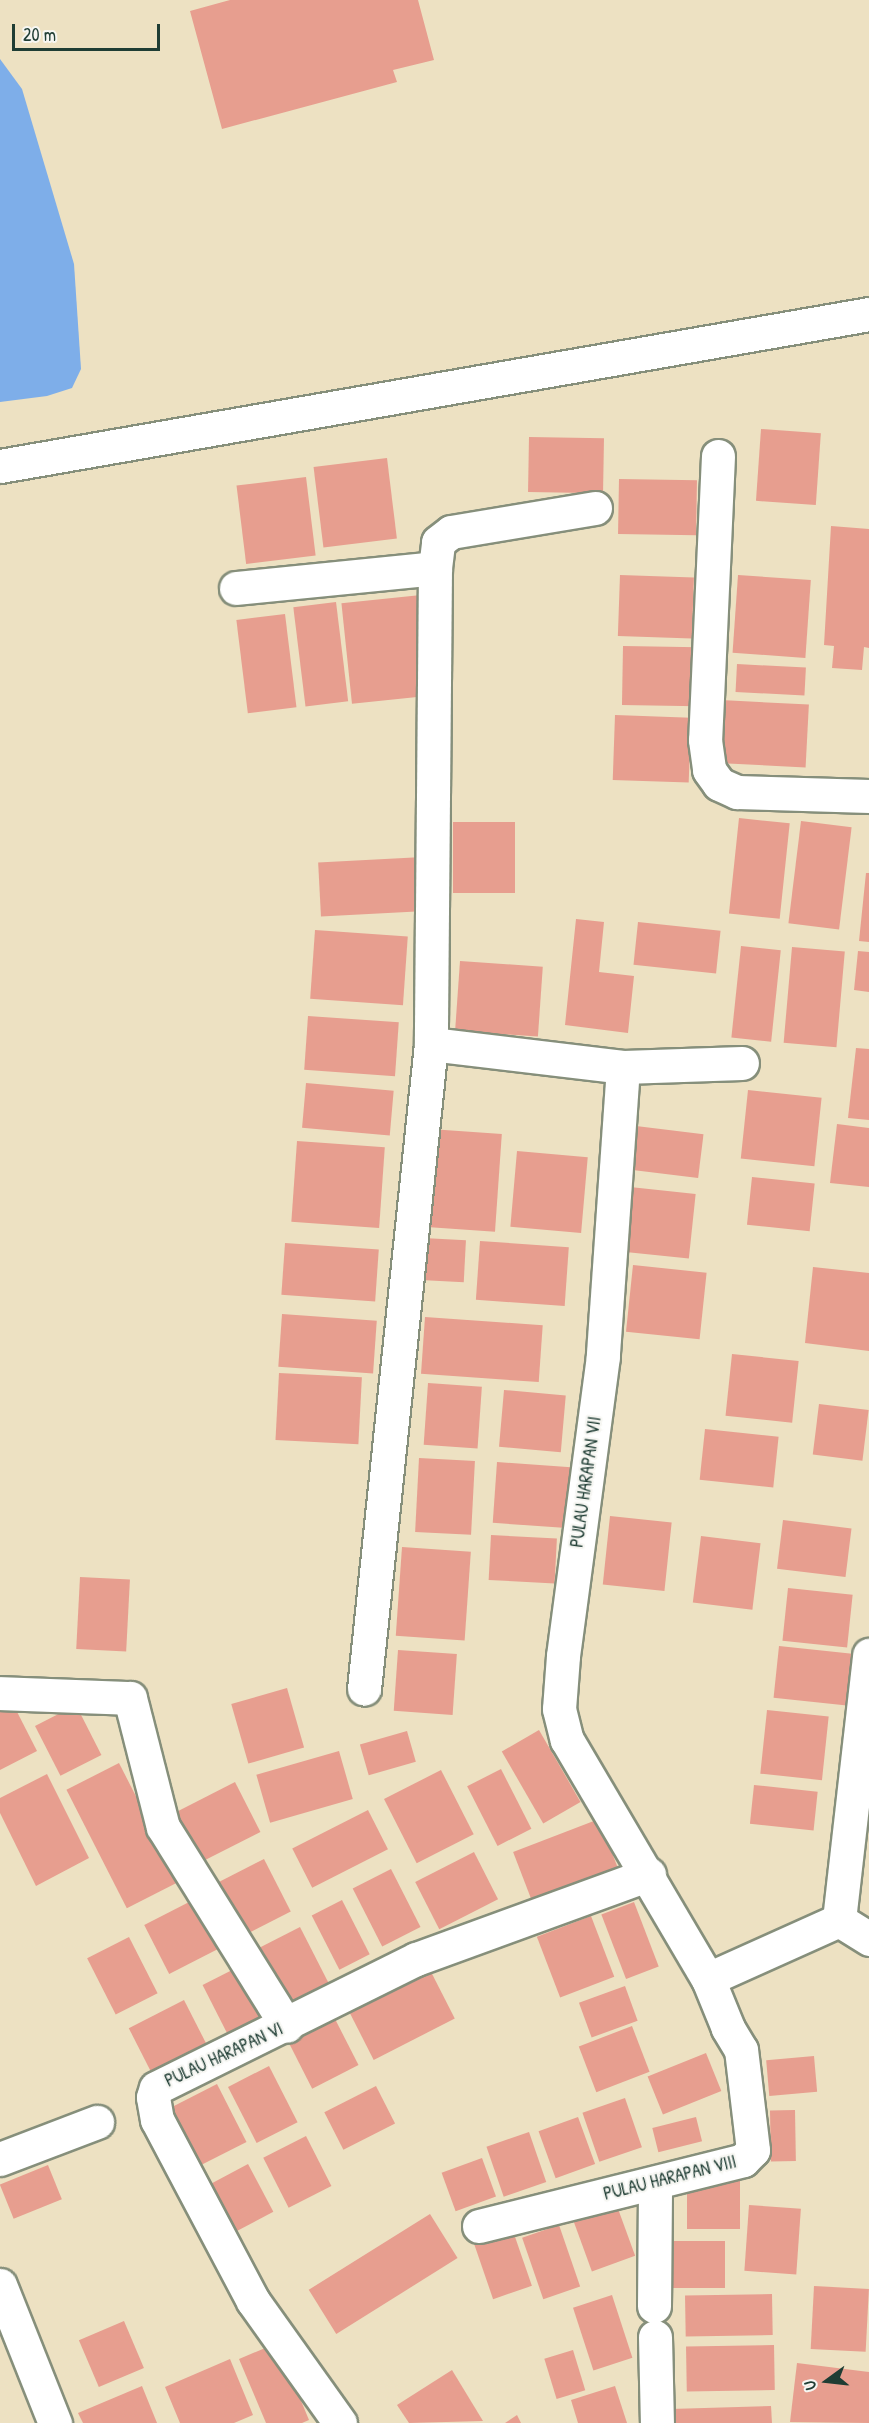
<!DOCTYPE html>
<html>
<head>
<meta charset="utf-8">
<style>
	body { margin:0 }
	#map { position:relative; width:869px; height:2423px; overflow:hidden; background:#ede1c2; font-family:"Patrick Hand",sans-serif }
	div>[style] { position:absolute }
	.water>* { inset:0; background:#7eaee9 }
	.building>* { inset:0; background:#e79e8f; transform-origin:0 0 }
	.roads { filter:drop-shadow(2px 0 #868f7b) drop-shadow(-2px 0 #868f7b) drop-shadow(0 2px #868f7b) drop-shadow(0 -2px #868f7b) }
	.minor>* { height:33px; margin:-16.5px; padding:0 16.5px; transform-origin:16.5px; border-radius:16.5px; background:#fff }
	span { translate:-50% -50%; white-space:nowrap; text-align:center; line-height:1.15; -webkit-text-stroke:4.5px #f6f6f2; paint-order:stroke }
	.street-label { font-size:18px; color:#1f3d34 }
	.north { position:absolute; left:797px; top:2351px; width:60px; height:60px; -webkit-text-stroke:4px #f6f6f2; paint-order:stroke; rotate:255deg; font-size:16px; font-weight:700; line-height:24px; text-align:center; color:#1f3d34 }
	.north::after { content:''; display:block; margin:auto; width:21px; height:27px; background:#1f3d34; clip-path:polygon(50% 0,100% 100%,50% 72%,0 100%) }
	.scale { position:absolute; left:12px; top:24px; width:148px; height:27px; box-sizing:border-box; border:3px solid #1f3d34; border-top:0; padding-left:8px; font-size:18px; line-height:21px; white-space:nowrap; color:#1f3d34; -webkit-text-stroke:4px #f6f6f2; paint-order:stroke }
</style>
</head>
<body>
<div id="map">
	<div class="water">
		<div style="clip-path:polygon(0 59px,22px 89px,74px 264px,81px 369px,72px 388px,47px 396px,0 402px)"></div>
	</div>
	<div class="building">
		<div style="clip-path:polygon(230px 0,418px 0,434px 60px,393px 70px,397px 82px,222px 129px,190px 11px)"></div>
		<div style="left:761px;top:429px;width:60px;height:72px;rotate:4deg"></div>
		<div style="left:529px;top:437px;width:75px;height:55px;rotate:1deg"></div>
		<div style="left:387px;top:458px;width:81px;height:74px;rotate:83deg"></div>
		<div style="left:306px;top:477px;width:79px;height:70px;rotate:83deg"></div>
		<div style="left:619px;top:479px;width:78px;height:55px;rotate:1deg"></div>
		<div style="clip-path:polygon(831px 526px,869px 529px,869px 648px,864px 647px,862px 670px,832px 668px,834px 646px,824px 645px)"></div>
		<div style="left:620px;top:575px;width:74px;height:61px;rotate:2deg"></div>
		<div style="left:738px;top:575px;width:73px;height:78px;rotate:4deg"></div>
		<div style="left:421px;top:595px;width:101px;height:80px;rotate:84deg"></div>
		<div style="left:336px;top:602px;width:100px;height:43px;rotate:83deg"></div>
		<div style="left:285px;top:614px;width:94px;height:49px;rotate:83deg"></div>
		<div style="left:623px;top:646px;width:75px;height:59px;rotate:1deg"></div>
		<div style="left:737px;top:664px;width:69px;height:28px;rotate:3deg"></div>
		<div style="left:721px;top:700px;width:88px;height:63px;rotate:3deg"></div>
		<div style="left:615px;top:715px;width:76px;height:65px;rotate:2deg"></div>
		<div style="left:739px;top:818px;width:51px;height:96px;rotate:6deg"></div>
		<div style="left:801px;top:821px;width:51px;height:103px;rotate:7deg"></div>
		<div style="left:453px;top:822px;width:62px;height:71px"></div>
		<div style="left:423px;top:857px;width:54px;height:105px;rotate:87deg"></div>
		<div style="clip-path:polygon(866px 873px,869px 873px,869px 942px,859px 941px)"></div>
		<div style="clip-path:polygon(576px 919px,604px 922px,599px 972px,634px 976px,628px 1033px,565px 1025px)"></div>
		<div style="left:638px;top:922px;width:83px;height:43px;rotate:6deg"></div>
		<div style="left:315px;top:930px;width:93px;height:69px;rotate:4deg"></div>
		<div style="left:741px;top:946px;width:40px;height:92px;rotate:6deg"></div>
		<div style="left:792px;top:947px;width:53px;height:96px;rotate:5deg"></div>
		<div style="clip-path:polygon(858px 951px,869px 952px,869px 992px,854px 990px)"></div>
		<div style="left:460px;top:961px;width:83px;height:70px;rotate:4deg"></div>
		<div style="left:308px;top:1016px;width:91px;height:54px;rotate:4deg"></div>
		<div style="clip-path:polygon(856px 1048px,869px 1049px,869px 1120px,848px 1118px)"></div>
		<div style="left:306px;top:1083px;width:88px;height:45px;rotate:5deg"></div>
		<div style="left:748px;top:1090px;width:74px;height:69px;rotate:6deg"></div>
		<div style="clip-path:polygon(837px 1124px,869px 1128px,869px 1187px,830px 1183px)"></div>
		<div style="left:636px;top:1126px;width:68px;height:44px;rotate:7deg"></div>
		<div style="left:430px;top:1129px;width:72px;height:98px;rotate:4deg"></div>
		<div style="left:297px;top:1141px;width:88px;height:81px;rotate:4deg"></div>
		<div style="left:517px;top:1151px;width:71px;height:76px;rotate:5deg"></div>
		<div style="left:752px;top:1177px;width:63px;height:48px;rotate:6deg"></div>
		<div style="left:630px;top:1187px;width:66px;height:65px;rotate:6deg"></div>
		<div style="left:423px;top:1238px;width:43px;height:42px;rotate:3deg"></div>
		<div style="left:480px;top:1241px;width:89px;height:59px;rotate:4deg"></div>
		<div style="left:285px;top:1243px;width:94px;height:52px;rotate:4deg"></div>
		<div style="left:633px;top:1265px;width:74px;height:67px;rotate:6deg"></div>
		<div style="clip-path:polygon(813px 1267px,869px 1273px,869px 1351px,805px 1343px)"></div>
		<div style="left:282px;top:1314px;width:95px;height:53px;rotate:4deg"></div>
		<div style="left:425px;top:1317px;width:118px;height:57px;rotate:4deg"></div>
		<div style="left:732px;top:1354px;width:67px;height:62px;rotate:6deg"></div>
		<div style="left:279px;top:1373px;width:83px;height:67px;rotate:3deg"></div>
		<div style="left:428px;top:1383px;width:54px;height:62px;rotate:4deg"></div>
		<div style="left:504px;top:1390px;width:62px;height:57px;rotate:5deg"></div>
		<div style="left:819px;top:1404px;width:50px;height:51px;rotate:7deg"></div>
		<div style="left:705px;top:1429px;width:74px;height:51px;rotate:6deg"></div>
		<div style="left:419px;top:1458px;width:56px;height:74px;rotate:3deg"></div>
		<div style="left:497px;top:1462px;width:74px;height:61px;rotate:4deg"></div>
		<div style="left:610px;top:1516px;width:62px;height:69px;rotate:6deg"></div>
		<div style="left:783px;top:1520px;width:69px;height:49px;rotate:7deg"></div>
		<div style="left:491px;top:1535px;width:66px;height:45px;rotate:3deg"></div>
		<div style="left:701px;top:1536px;width:60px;height:67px;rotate:7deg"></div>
		<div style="left:402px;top:1547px;width:69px;height:89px;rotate:4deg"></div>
		<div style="left:80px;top:1577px;width:50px;height:72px;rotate:3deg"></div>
		<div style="left:788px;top:1588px;width:65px;height:53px;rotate:6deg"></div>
		<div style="left:779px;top:1646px;width:76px;height:52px;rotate:6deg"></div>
		<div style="left:398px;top:1650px;width:59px;height:61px;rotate:4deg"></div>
		<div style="left:287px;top:1688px;width:62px;height:58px;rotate:74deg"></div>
		<div style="clip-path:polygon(12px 1702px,37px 1751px,0 1770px,0 1709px)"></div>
		<div style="left:76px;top:1705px;width:56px;height:46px;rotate:63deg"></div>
		<div style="left:767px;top:1710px;width:62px;height:64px;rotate:6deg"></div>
		<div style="left:539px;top:1730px;width:83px;height:43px;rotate:60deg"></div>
		<div style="left:407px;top:1731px;width:32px;height:49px;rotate:74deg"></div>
		<div style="left:339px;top:1751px;width:50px;height:86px;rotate:74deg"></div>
		<div style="left:119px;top:1763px;width:133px;height:59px;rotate:63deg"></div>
		<div style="left:501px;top:1769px;width:67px;height:38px;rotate:63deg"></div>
		<div style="left:441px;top:1770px;width:72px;height:64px;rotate:63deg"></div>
		<div style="clip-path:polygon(47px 1774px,89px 1858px,36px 1886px,0 1813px,0 1798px)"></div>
		<div style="left:235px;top:1782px;width:56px;height:67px;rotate:63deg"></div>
		<div style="left:754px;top:1785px;width:64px;height:39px;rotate:6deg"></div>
		<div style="left:368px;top:1810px;width:44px;height:85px;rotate:63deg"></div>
		<div style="left:599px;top:1819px;width:63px;height:92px;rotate:69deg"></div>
		<div style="left:474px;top:1852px;width:53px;height:66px;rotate:63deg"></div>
		<div style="left:264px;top:1859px;width:59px;height:55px;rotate:63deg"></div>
		<div style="left:391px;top:1869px;width:65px;height:43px;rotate:63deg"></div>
		<div style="left:195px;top:1899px;width:55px;height:57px;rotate:63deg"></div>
		<div style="left:342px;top:1900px;width:61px;height:34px;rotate:63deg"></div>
		<div style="left:634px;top:1902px;width:69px;height:35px;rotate:69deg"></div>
		<div style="left:591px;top:1916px;width:65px;height:58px;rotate:69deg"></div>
		<div style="left:300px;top:1927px;width:68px;height:50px;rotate:63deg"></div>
		<div style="left:129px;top:1937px;width:63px;height:47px;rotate:63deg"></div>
		<div style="left:240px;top:1966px;width:62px;height:42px;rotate:63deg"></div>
		<div style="left:428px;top:1966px;width:59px;height:91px;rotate:63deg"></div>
		<div style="left:625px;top:1986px;width:37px;height:49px;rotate:70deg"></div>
		<div style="left:184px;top:2000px;width:59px;height:62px;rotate:63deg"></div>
		<div style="left:334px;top:2017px;width:54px;height:52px;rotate:63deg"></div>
		<div style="left:632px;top:2026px;width:49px;height:57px;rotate:69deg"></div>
		<div style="left:706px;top:2053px;width:41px;height:63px;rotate:68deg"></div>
		<div style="left:814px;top:2056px;width:36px;height:48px;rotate:85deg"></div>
		<div style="left:269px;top:2066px;width:63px;height:46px;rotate:63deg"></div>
		<div style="left:217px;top:2084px;width:65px;height:56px;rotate:63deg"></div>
		<div style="left:376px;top:2086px;width:42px;height:58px;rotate:63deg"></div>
		<div style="left:625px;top:2098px;width:52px;height:45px;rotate:71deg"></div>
		<div style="left:795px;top:2110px;width:51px;height:25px;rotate:89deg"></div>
		<div style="left:578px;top:2117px;width:50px;height:42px;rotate:70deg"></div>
		<div style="left:696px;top:2117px;width:25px;height:45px;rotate:76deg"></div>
		<div style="left:529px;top:2132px;width:53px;height:45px;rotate:71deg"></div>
		<div style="left:306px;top:2136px;width:56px;height:48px;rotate:63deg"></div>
		<div style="left:482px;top:2158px;width:41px;height:43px;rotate:70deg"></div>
		<div style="left:248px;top:2164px;width:54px;height:51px;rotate:62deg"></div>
		<div style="left:48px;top:2165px;width:37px;height:52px;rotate:68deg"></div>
		<div style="left:740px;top:2178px;width:51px;height:53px;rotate:90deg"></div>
		<div style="left:749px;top:2205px;width:52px;height:66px;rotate:4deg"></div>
		<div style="left:617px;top:2206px;width:53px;height:46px;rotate:70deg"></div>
		<div style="left:430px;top:2214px;width:52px;height:143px;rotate:58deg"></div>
		<div style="left:559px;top:2225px;width:65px;height:39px;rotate:71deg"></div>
		<div style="left:513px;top:2231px;width:58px;height:41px;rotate:71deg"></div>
		<div style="left:660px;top:2241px;width:65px;height:47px"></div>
		<div style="left:814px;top:2286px;width:55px;height:63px;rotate:3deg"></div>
		<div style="left:772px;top:2294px;width:41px;height:87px;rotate:89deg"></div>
		<div style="left:612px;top:2295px;width:66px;height:41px;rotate:72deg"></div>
		<div style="left:124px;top:2321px;width:51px;height:49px;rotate:67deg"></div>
		<div style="clip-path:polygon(277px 2343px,309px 2420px,302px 2423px,266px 2423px,239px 2359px)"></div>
		<div style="left:774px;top:2345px;width:45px;height:88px;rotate:89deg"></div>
		<div style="left:573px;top:2350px;width:42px;height:30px;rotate:73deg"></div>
		<div style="clip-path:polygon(230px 2359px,253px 2415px,234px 2423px,180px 2423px,165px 2387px)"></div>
		<div style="clip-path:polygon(797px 2363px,869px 2372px,869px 2423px,790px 2422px)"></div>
		<div style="clip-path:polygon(452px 2370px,483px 2421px,409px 2423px,397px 2405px)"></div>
		<div style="clip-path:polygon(142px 2386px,157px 2423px,83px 2423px,78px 2413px)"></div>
		<div style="clip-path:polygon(615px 2386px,627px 2423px,578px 2423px,571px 2400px)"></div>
		<div style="clip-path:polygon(771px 2406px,772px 2423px,670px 2423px,670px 2409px)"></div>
		<div style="clip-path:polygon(517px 2415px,521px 2423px,505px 2423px)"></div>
	</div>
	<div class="roads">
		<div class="minor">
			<div style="left:718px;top:456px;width:284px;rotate:92.6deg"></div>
			<div style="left:705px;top:740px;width:30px;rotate:82deg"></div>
			<div style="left:709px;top:770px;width:17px;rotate:54deg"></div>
			<div style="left:719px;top:784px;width:20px;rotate:24deg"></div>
			<div style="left:737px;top:792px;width:132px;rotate:1.7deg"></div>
			<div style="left:0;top:466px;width:882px;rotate:-9.92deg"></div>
			<div style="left:435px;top:568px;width:26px;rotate:-83deg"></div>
			<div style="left:438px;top:542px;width:16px;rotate:-38deg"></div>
			<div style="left:451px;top:532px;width:146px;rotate:-9.5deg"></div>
			<div style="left:236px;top:588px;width:200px;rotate:-5.7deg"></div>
			<div style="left:435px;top:568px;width:476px;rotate:90.5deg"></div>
			<div style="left:431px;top:1044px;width:648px;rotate:95.93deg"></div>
			<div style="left:431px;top:1044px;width:193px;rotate:6.8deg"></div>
			<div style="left:623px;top:1067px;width:119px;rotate:-1.9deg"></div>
			<div style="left:623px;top:1067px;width:290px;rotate:94deg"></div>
			<div style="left:603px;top:1356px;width:303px;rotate:97.6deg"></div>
			<div style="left:563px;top:1656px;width:53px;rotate:94.3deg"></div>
			<div style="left:559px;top:1709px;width:32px;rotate:76deg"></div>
			<div style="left:567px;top:1740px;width:277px;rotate:59.5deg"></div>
			<div style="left:708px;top:1979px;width:144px;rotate:-24.2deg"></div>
			<div style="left:839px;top:1920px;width:36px;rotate:32deg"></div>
			<div style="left:0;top:1693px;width:130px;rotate:2.2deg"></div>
			<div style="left:130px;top:1698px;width:133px;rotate:75.7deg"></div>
			<div style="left:163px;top:1827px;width:234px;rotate:58.1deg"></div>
			<div style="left:839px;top:1920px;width:267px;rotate:-83.5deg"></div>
			<div style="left:0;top:2159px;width:104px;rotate:-20.9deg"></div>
			<div style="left:479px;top:2226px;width:272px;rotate:-14deg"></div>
			<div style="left:743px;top:2160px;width:14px;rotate:-45deg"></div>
			<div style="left:753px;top:2150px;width:101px;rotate:-96.8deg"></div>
			<div style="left:741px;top:2050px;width:26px;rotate:-121deg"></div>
			<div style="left:728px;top:2028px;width:53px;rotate:-112.2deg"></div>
			<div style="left:0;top:2285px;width:149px;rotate:68.3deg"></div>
			<div style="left:654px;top:2306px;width:123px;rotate:-89.5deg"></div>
			<div style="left:655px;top:2337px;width:86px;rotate:88.7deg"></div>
			<div style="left:340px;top:2423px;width:150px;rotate:-125.5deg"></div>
			<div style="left:253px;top:2301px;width:205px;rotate:-117.9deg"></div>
			<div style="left:157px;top:2120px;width:23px;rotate:-100deg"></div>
			<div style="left:153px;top:2097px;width:9px;rotate:-72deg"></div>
			<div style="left:156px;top:2088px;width:290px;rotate:-26.4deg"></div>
			<div style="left:416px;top:1959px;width:248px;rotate:-20deg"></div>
		</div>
	</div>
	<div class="street-label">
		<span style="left:586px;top:1482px;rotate:-82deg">PULAU HARAPAN VII</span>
		<span style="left:224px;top:2055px;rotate:-25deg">PULAU HARAPAN VI</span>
		<span style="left:670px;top:2178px;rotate:-14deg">PULAU HARAPAN VIII</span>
	</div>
	<div class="north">U</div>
	<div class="scale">20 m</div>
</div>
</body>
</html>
